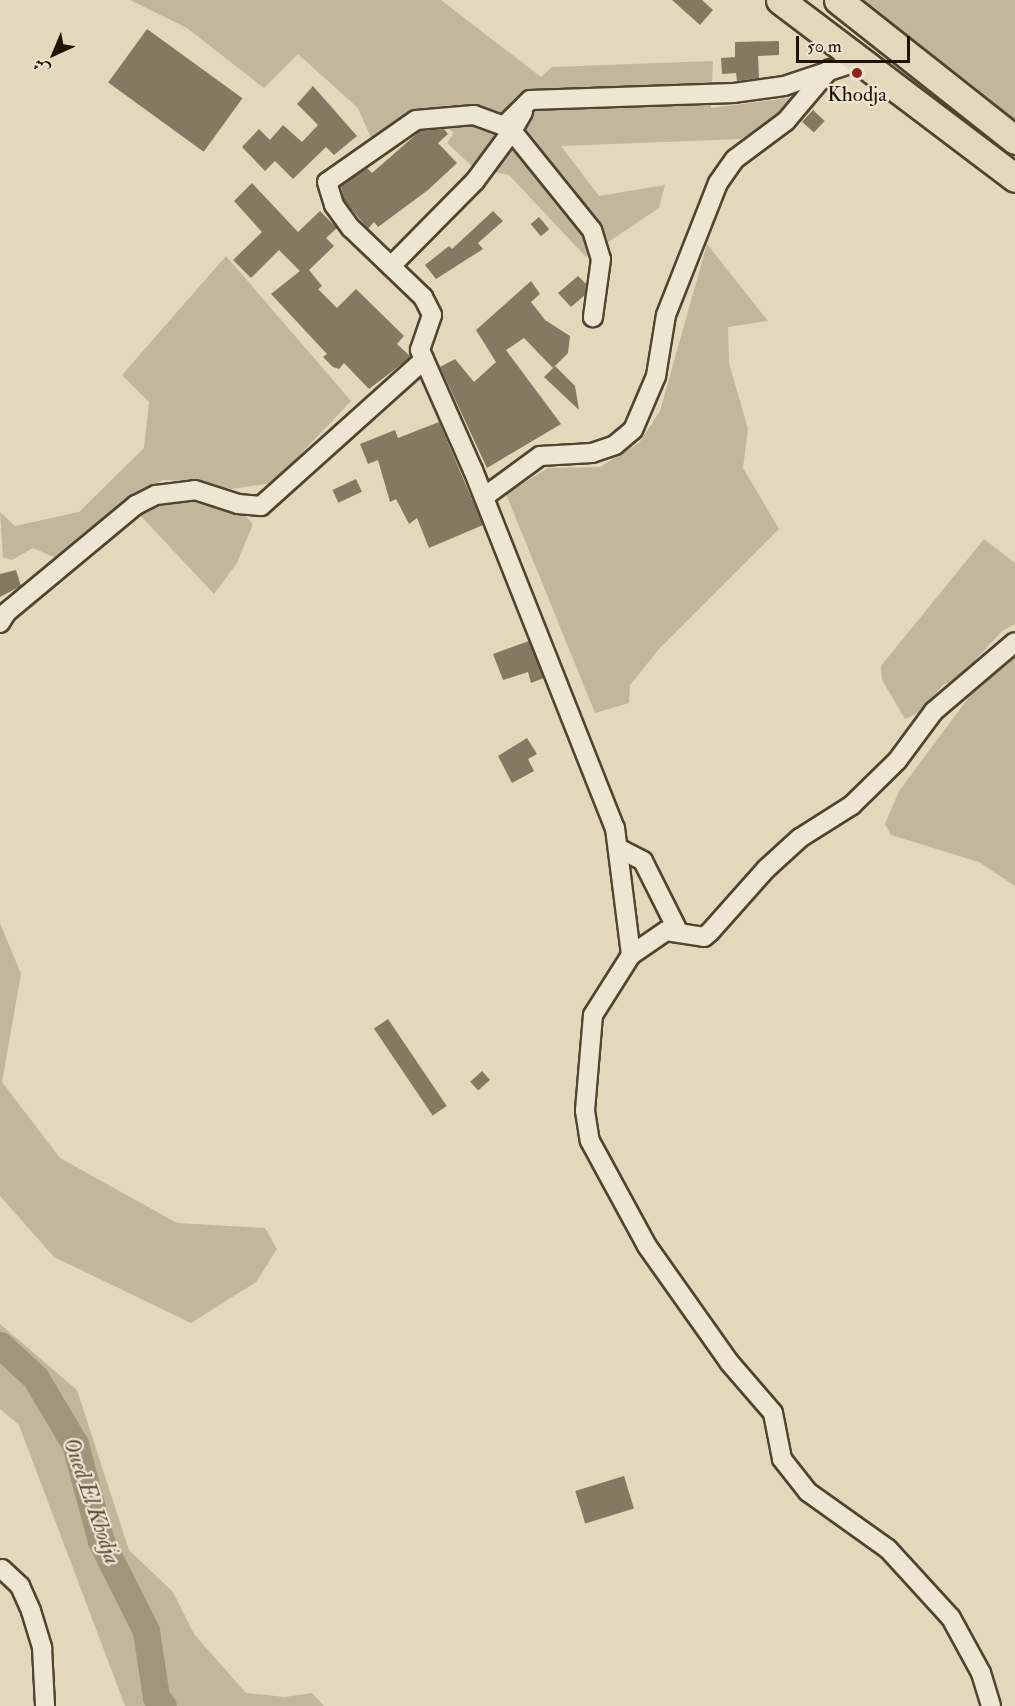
<!DOCTYPE html>
<html>
<head>
<meta charset="utf-8">
<style>
	body { margin:0 }
	#map { position:relative; width:1015px; height:1706px; overflow:hidden; background:#e3d8b9; font-family:"IM FELL Double Pica",Amiri,serif }
	div>[style] { position:absolute }
	.green>* { inset:0; background:#c2b79a }
	.river>* { height:27px; margin:-13.5px; padding:0 13.5px; transform-origin:13.5px; border-radius:13.5px; background:#a1957a }
	.building>* { inset:0; background:#867961; transform-origin:0 0 }
	.roads { filter:drop-shadow(2px 0 #52442f) drop-shadow(-2px 0 #52442f) drop-shadow(0 2px #52442f) drop-shadow(0 -2px #52442f) }
	.minor>* { height:18px; margin:-9px; padding:0 9px; transform-origin:9px; border-radius:9px; background:#ede6d2 }
	.highway>* { height:27px; margin:-13.5px; padding:0 13.5px; transform-origin:13.5px; border-radius:13.5px; background:#e3d8b9 }
	.dots>* { width:16px; height:16px; translate:-50% -50%; box-sizing:border-box; border:3px solid #ede6d2; border-radius:50% }
	span { translate:-50% -50%; white-space:nowrap; text-align:center; line-height:1.15; -webkit-text-stroke:4.5px #ede6d2; paint-order:stroke }
	.poi-label { font-size:21px; color:#211301 }
	.water-label { font-size:22px; color:#5b4e37; font-style:italic }
	.north { position:absolute; left:24px; top:24px; width:60px; height:60px; -webkit-text-stroke:4px #ede6d2; paint-order:stroke; rotate:224deg; font-size:16px; font-weight:700; line-height:24px; text-align:center; color:#211301 }
	.north::after { content:''; display:block; margin:auto; width:21px; height:27px; background:#211301; clip-path:polygon(50% 0,100% 100%,50% 72%,0 100%) }
	.scale { position:absolute; left:796px; top:36px; width:114px; height:27px; box-sizing:border-box; border:3px solid #211301; border-top:0; padding-left:8px; font-size:18px; line-height:21px; white-space:nowrap; color:#211301; -webkit-text-stroke:4px #ede6d2; paint-order:stroke }
</style>
</head>
<body>
<div id="map">
	<div class="green">
		<div style="clip-path:polygon(130px 0,441px 0,541px 77px,552px 67px,713px 61px,711px 108px,796px 97px,781px 116px,741px 139px,561px 146px,599px 196px,665px 185px,659px 208px,586px 257px,509px 175px,474px 168px,447px 143px,454px 133px,423px 108px,371px 138px,358px 108px,298px 54px,264px 88px,187px 28px)"></div>
		<div style="clip-path:polygon(838px 0,1015px 0,1015px 140px)"></div>
		<div style="clip-path:polygon(707px 244px,768px 321px,728px 327px,729px 363px,748px 429px,743px 468px,779px 529px,659px 649px,630px 685px,629px 703px,595px 713px,506px 494px,548px 468px,600px 467px,639px 443px,660px 411px)"></div>
		<div style="clip-path:polygon(226px 256px,351px 401px,273px 483px,232px 489px,197px 481px,163px 480px,133px 497px,63px 561px,33px 548px,12px 560px,3px 557px,0 512px,15px 526px,79px 512px,144px 448px,149px 402px,122px 375px)"></div>
		<div style="clip-path:polygon(195px 495px,241px 511px,253px 524px,237px 563px,214px 594px,139px 514px,164px 500px)"></div>
		<div style="clip-path:polygon(984px 539px,1015px 563px,1015px 624px,1002px 631px,956px 681px,944px 684px,918px 713px,905px 719px,882px 680px,881px 666px)"></div>
		<div style="clip-path:polygon(1015px 651px,1015px 886px,979px 862px,891px 835px,885px 824px,899px 791px,972px 693px)"></div>
		<div style="clip-path:polygon(0 923px,21px 974px,2px 1082px,60px 1158px,177px 1223px,265px 1228px,277px 1249px,256px 1282px,191px 1323px,54px 1257px,0 1196px)"></div>
		<div style="clip-path:polygon(0 1324px,77px 1390px,129px 1550px,173px 1592px,194px 1634px,246px 1693px,285px 1697px,312px 1693px,324px 1706px,125px 1706px,19px 1425px,0 1409px)"></div>
	</div>
	<div class="river">
		<div style="left:0;top:1345px;width:47px;rotate:42.4deg"></div>
		<div style="left:35px;top:1377px;width:78px;rotate:59.2deg"></div>
		<div style="left:75px;top:1444px;width:100px;rotate:75deg"></div>
		<div style="left:101px;top:1541px;width:101px;rotate:63.4deg"></div>
		<div style="left:146px;top:1631px;width:67px;rotate:81.4deg"></div>
		<div style="left:156px;top:1697px;width:11px;rotate:52deg"></div>
	</div>
	<div class="building">
		<div style="clip-path:polygon(672px 0,702px 0,713px 10px,700px 25px)"></div>
		<div style="left:147px;top:29px;width:118px;height:66px;rotate:36deg"></div>
		<div style="clip-path:polygon(779px 41px,779px 55px,758px 56px,759px 78px,737px 81px,736px 73px,722px 74px,721px 58px,735px 57px,735px 42px)"></div>
		<div style="clip-path:polygon(313px 86px,357px 136px,334px 155px,326px 147px,293px 179px,275px 161px,265px 171px,242px 147px,259px 129px,270px 140px,283px 125px,302px 142px,318px 125px,297px 104px)"></div>
		<div style="left:813px;top:110px;width:16px;height:16px;rotate:43deg"></div>
		<div style="clip-path:polygon(444px 129px,448px 134px,438px 143px,457px 163px,428px 190px,378px 227px,374px 222px,368px 229px,344px 200px,341px 186px,367px 168px,372px 173px,420px 131px)"></div>
		<div style="clip-path:polygon(252px 183px,298px 232px,320px 211px,337px 228px,326px 238px,334px 246px,309px 270px,322px 286px,318px 289px,337px 308px,356px 289px,404px 336px,397px 344px,411px 357px,369px 389px,344px 363px,339px 369px,333px 367px,323px 357px,327px 354px,271px 294px,300px 271px,279px 250px,251px 278px,233px 260px,262px 232px,234px 201px)"></div>
		<div style="clip-path:polygon(493px 211px,503px 221px,478px 243px,483px 249px,436px 279px,425px 265px,449px 246px,452px 249px)"></div>
		<div style="left:539px;top:217px;width:16px;height:11px;rotate:50deg"></div>
		<div style="clip-path:polygon(578px 276px,586px 284px,585px 295px,571px 307px,558px 293px)"></div>
		<div style="clip-path:polygon(531px 281px,540px 294px,531px 302px,545px 320px,570px 336px,568px 353px,553px 368px,524px 338px,506px 350px,561px 424px,487px 468px,440px 367px,455px 359px,474px 382px,496px 362px,476px 330px)"></div>
		<div style="clip-path:polygon(555px 366px,575px 386px,579px 410px,544px 377px)"></div>
		<div style="clip-path:polygon(439px 422px,483px 525px,429px 548px,417px 518px,409px 524px,396px 499px,390px 502px,378px 460px,368px 464px,360px 444px,395px 430px,398px 438px)"></div>
		<div style="left:356px;top:479px;width:14px;height:26px;rotate:65deg"></div>
		<div style="clip-path:polygon(16px 570px,21px 586px,0 597px,0 574px)"></div>
		<div style="clip-path:polygon(529px 641px,544px 678px,531px 683px,528px 672px,503px 680px,493px 654px)"></div>
		<div style="clip-path:polygon(527px 738px,537px 754px,528px 759px,534px 771px,512px 783px,498px 756px)"></div>
		<div style="left:388px;top:1019px;width:105px;height:17px;rotate:56deg"></div>
		<div style="left:482px;top:1071px;width:12px;height:16px;rotate:48deg"></div>
		<div style="left:624px;top:1476px;width:34px;height:51px;rotate:73deg"></div>
	</div>
	<div class="roads">
		<div class="minor">
			<div style="left:859px;top:61px;width:79px;rotate:161.6deg"></div>
			<div style="left:784px;top:86px;width:50px;rotate:172deg"></div>
			<div style="left:734px;top:93px;width:204px;rotate:178deg"></div>
			<div style="left:530px;top:100px;width:37px;rotate:135deg"></div>
			<div style="left:504px;top:126px;width:32px;rotate:-160deg"></div>
			<div style="left:474px;top:115px;width:58px;rotate:175.1deg"></div>
			<div style="left:416px;top:120px;width:108px;rotate:145.1deg"></div>
			<div style="left:327px;top:182px;width:24px;rotate:73deg"></div>
			<div style="left:334px;top:205px;width:29px;rotate:54deg"></div>
			<div style="left:351px;top:228px;width:100px;rotate:43.8deg"></div>
			<div style="left:423px;top:297px;width:20px;rotate:63deg"></div>
			<div style="left:432px;top:315px;width:37px;rotate:109deg"></div>
			<div style="left:420px;top:350px;width:131px;rotate:66.2deg"></div>
			<div style="left:473px;top:470px;width:385px;rotate:68.4deg"></div>
			<div style="left:615px;top:828px;width:128px;rotate:82.8deg"></div>
			<div style="left:631px;top:955px;width:71px;rotate:122.3deg"></div>
			<div style="left:593px;top:1015px;width:96px;rotate:94.8deg"></div>
			<div style="left:585px;top:1111px;width:30px;rotate:81deg"></div>
			<div style="left:590px;top:1141px;width:119px;rotate:61.5deg"></div>
			<div style="left:647px;top:1246px;width:142px;rotate:54.7deg"></div>
			<div style="left:729px;top:1362px;width:67px;rotate:49.2deg"></div>
			<div style="left:773px;top:1413px;width:47px;rotate:78.9deg"></div>
			<div style="left:782px;top:1459px;width:42px;rotate:51.8deg"></div>
			<div style="left:808px;top:1492px;width:98px;rotate:35.5deg"></div>
			<div style="left:888px;top:1549px;width:93px;rotate:47.6deg"></div>
			<div style="left:951px;top:1618px;width:63px;rotate:61.4deg"></div>
			<div style="left:981px;top:1673px;width:34px;rotate:73deg"></div>
			<div style="left:523px;top:112px;width:22px;rotate:120deg"></div>
			<div style="left:512px;top:131px;width:127px;rotate:51.1deg"></div>
			<div style="left:592px;top:230px;width:30px;rotate:73deg"></div>
			<div style="left:601px;top:259px;width:59px;rotate:97.9deg"></div>
			<div style="left:391px;top:266px;width:120px;rotate:-45.3deg"></div>
			<div style="left:475px;top:181px;width:62px;rotate:-53.5deg"></div>
			<div style="left:484px;top:497px;width:69px;rotate:-36.2deg"></div>
			<div style="left:540px;top:456px;width:52px;rotate:-3.3deg"></div>
			<div style="left:592px;top:453px;width:24px;rotate:-19deg"></div>
			<div style="left:615px;top:445px;width:23px;rotate:-40deg"></div>
			<div style="left:633px;top:430px;width:59px;rotate:-66.9deg"></div>
			<div style="left:656px;top:376px;width:62px;rotate:-80.7deg"></div>
			<div style="left:666px;top:315px;width:142px;rotate:-68.5deg"></div>
			<div style="left:718px;top:183px;width:29px;rotate:-55deg"></div>
			<div style="left:735px;top:159px;width:64px;rotate:-36.7deg"></div>
			<div style="left:786px;top:121px;width:68px;rotate:-49.8deg"></div>
			<div style="left:0;top:623px;width:13px;rotate:-58deg"></div>
			<div style="left:7px;top:612px;width:168px;rotate:-39.7deg"></div>
			<div style="left:136px;top:505px;width:22px;rotate:-27deg"></div>
			<div style="left:156px;top:495px;width:39px;rotate:-7deg"></div>
			<div style="left:195px;top:490px;width:45px;rotate:18deg"></div>
			<div style="left:238px;top:504px;width:23px;rotate:5deg"></div>
			<div style="left:261px;top:506px;width:219px;rotate:-41.9deg"></div>
			<div style="left:618px;top:848px;width:28px;rotate:27deg"></div>
			<div style="left:643px;top:861px;width:80px;rotate:63.4deg"></div>
			<div style="left:631px;top:955px;width:42px;rotate:-34.4deg"></div>
			<div style="left:666px;top:931px;width:38px;rotate:9deg"></div>
			<div style="left:704px;top:937px;width:8px;rotate:-40deg"></div>
			<div style="left:710px;top:932px;width:84px;rotate:-48.4deg"></div>
			<div style="left:766px;top:869px;width:46px;rotate:-42.4deg"></div>
			<div style="left:800px;top:838px;width:62px;rotate:-32.4deg"></div>
			<div style="left:852px;top:805px;width:63px;rotate:-44.4deg"></div>
			<div style="left:897px;top:761px;width:62px;rotate:-53.5deg"></div>
			<div style="left:934px;top:711px;width:106px;rotate:-40.4deg"></div>
			<div style="left:2px;top:1569px;width:25px;rotate:43deg"></div>
			<div style="left:20px;top:1586px;width:27px;rotate:66deg"></div>
			<div style="left:31px;top:1611px;width:39px;rotate:73deg"></div>
			<div style="left:42px;top:1648px;width:58px;rotate:87deg"></div>
		</div>
		<div class="highway">
			<div style="left:780px;top:0;width:295px;rotate:37.1deg"></div>
			<div style="left:838px;top:0;width:226px;rotate:38.3deg"></div>
		</div>
	</div>
	<div class="dots">
		<div style="left:857px;top:73px;background:#8f2418"></div>
	</div>
	<div class="poi-label">
		<span style="left:857px;top:95px">Khodja</span>
	</div>
	<div class="water-label">
		<span style="left:91px;top:1501px;rotate:71deg">Oued El Khodja</span>
	</div>
	<div class="north">ش</div>
	<div class="scale">50 m</div>
</div>
</body>
</html>
